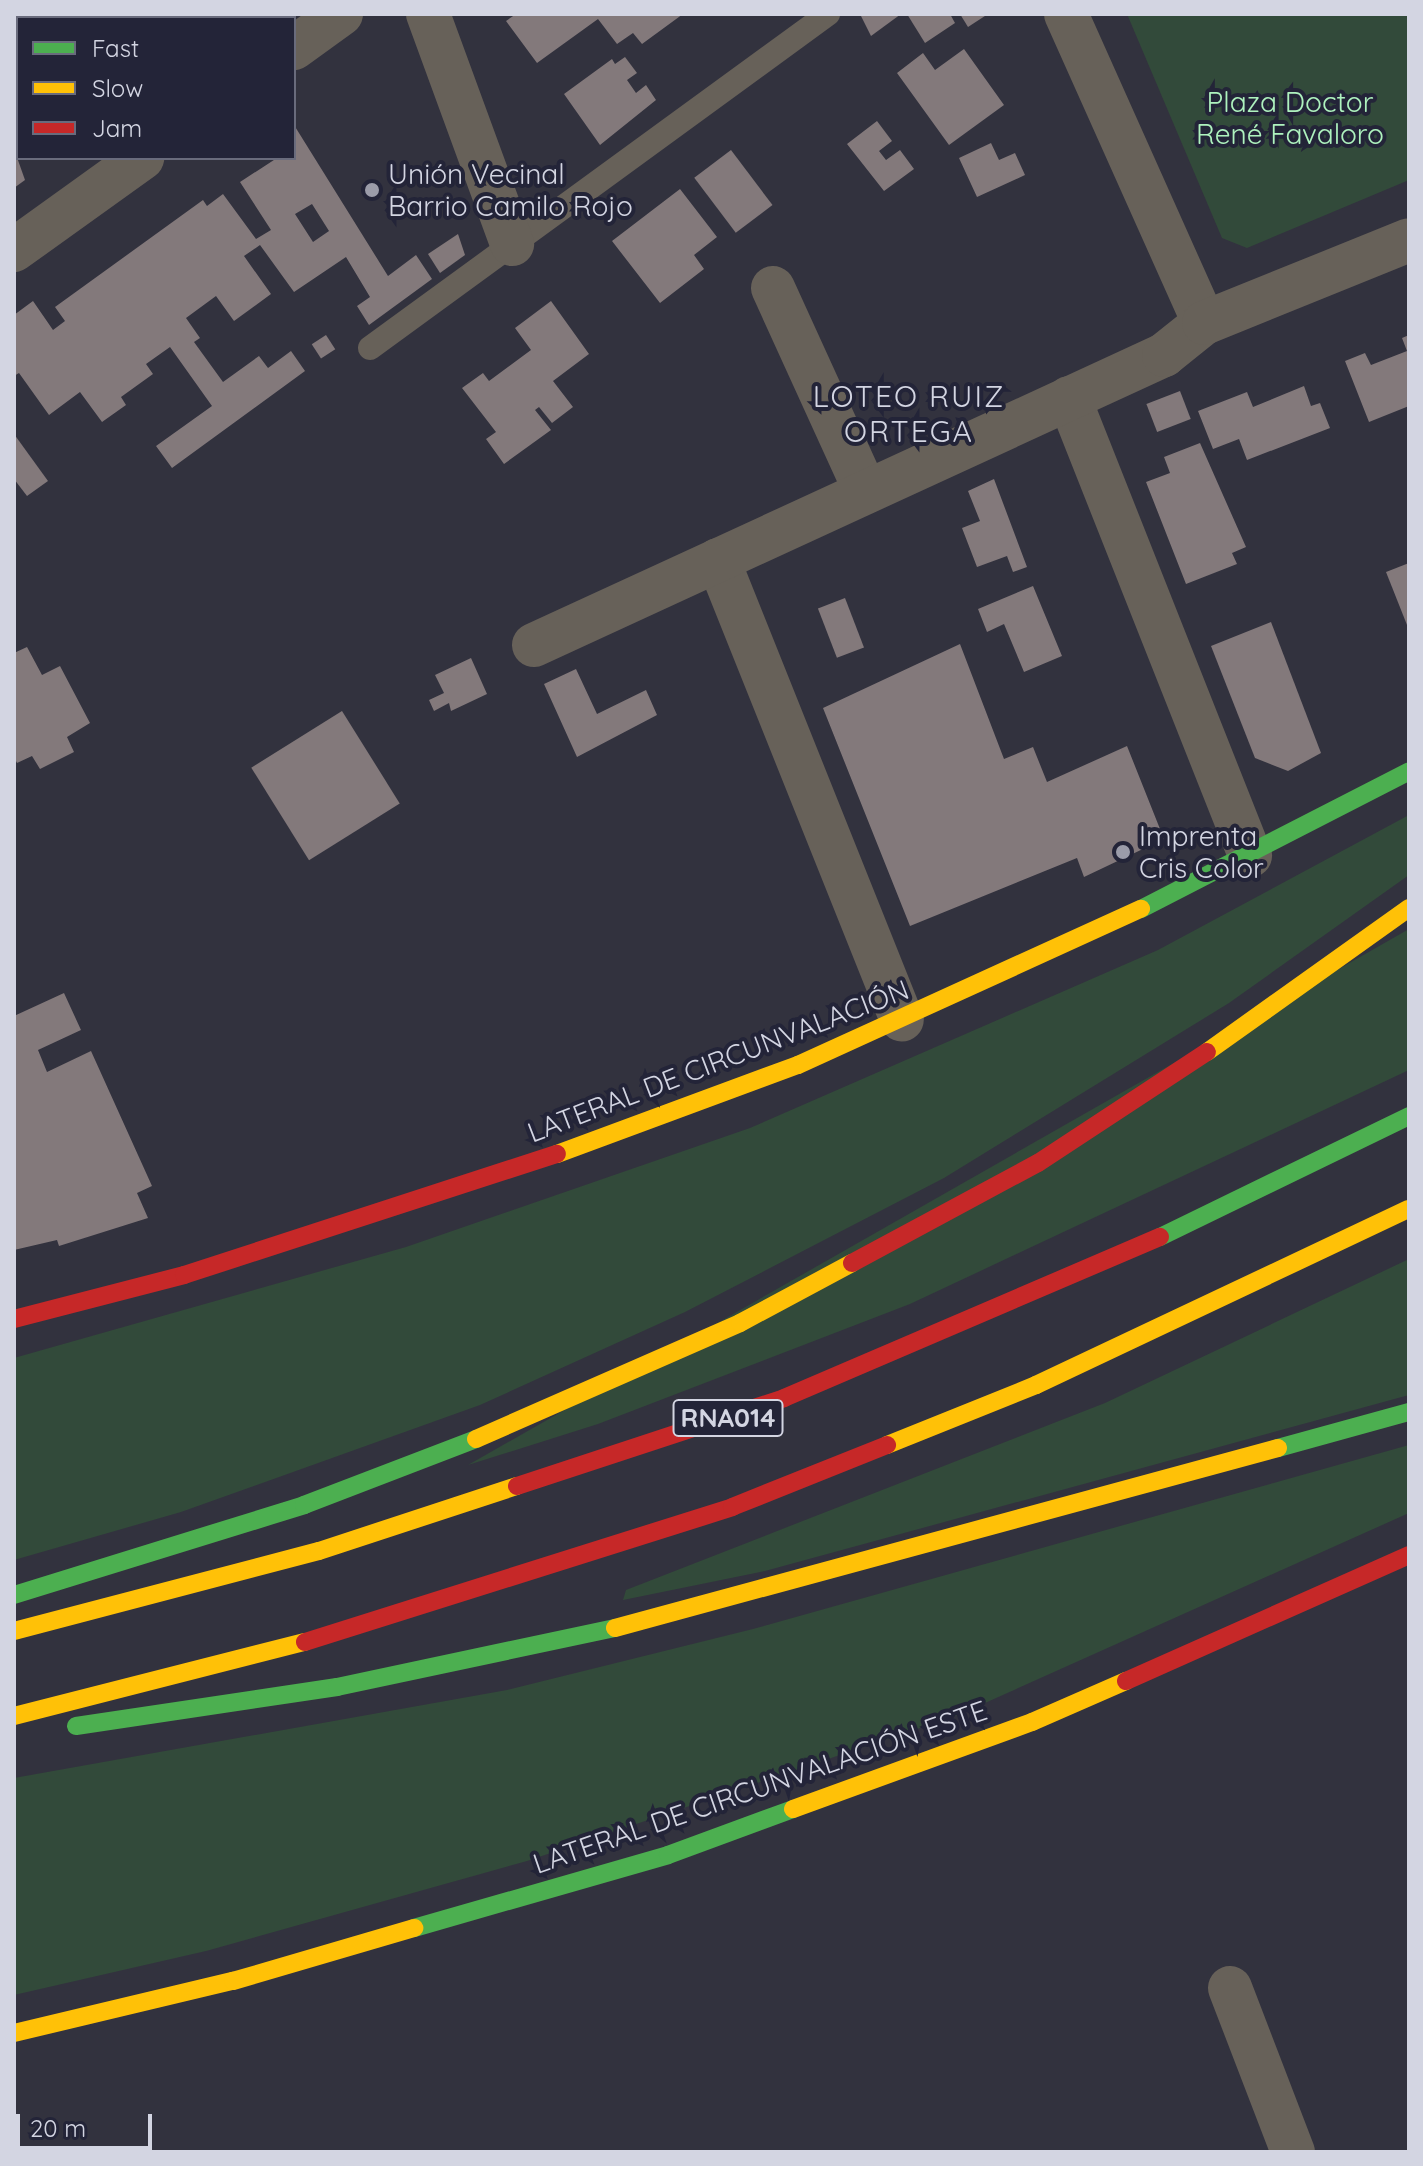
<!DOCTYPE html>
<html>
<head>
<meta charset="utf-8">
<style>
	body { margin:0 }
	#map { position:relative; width:1423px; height:2166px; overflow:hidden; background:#32323e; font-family:Quicksand,sans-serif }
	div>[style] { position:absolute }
	.green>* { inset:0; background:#324a3a }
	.building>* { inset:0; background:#83797b; transform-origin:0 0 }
	.lane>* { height:24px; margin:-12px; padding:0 12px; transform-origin:12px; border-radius:12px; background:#676159 }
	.street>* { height:44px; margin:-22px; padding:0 22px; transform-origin:22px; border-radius:22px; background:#676159 }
	.fast>* { height:18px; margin:-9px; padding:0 9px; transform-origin:9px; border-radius:9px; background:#4caf50 }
	.slow>* { height:18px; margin:-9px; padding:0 9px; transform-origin:9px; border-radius:9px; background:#ffc107 }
	.jam>* { height:18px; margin:-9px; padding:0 9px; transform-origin:9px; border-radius:9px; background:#c62828 }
	.dots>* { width:22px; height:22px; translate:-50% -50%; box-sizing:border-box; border:4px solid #232438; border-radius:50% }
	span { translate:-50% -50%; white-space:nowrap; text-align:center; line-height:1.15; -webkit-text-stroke:8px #232438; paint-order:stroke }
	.shield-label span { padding:2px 6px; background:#232438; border:2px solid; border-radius:6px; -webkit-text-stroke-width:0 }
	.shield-label { font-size:26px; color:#d3d5e2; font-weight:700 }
	.park-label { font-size:28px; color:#aef2be }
	.poi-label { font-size:28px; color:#d3d5e2 }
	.left { translate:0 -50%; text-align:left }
	.street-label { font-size:28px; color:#d3d5e2 }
	.neighbourhood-label { font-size:30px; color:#d3d5e2; letter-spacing:2px }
	.frame { position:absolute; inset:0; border:16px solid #d3d5e2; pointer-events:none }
	.legend { position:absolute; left:16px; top:16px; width:280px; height:144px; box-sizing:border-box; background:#232438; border:2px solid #696b7c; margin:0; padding:10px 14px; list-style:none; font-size:24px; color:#d3d5e2 }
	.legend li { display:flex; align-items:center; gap:16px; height:40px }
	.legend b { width:40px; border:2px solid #696b7c }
	.scale { position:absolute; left:16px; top:2114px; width:136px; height:36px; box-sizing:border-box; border:4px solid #d3d5e2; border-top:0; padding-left:10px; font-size:24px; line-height:28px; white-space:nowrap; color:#d3d5e2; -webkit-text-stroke:6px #232438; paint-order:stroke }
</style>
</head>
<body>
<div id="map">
	<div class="green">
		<div style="clip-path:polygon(1127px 14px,1409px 14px,1409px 180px,1247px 248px,1222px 238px)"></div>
		<div style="clip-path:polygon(1409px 815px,1409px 875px,1229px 1003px,944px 1178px,685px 1312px,480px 1405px,181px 1512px,14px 1560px,14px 1358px,406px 1247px,750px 1128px,1158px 950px)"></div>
		<div style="clip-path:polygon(1409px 929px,1409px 1070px,910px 1304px,598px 1424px,468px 1465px)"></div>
		<div style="clip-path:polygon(1409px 1259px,1409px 1395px,765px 1571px,623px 1600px,626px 1590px,1105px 1403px)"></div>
		<div style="clip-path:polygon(1409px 1445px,1409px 1513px,958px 1715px,527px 1861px,206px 1951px,14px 1995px,14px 1778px,507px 1690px,753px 1629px)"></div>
	</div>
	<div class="building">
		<div style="left:68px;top:14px;width:52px;height:4px"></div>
		<div style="clip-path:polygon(140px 14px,255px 14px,250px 18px)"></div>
		<div style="clip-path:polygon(516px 14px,683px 14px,642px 44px,633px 33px,617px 44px,598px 19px,537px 63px,506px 21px)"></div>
		<div style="clip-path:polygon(860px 14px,901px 14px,871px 36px)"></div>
		<div style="clip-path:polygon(907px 14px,950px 14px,955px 23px,925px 43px)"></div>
		<div style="clip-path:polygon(960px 14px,988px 14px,968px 27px)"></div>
		<div style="clip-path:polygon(964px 49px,1004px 105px,949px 145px,897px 73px,923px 53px,935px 70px)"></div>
		<div style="clip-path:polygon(625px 57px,637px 73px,627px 80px,636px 93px,646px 85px,656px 100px,600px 145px,564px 94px,612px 59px,615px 64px)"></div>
		<div style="clip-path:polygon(877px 121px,892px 141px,879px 151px,886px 160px,900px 150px,914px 169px,884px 191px,847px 144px)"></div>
		<div style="clip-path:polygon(evenodd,294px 125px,388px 276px,416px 255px,432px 279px,369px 325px,357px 306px,370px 297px,346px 257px,294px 292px,260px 245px,244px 256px,271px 294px,234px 321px,216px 296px,186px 318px,200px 338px,194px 342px,223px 382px,259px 356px,268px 368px,291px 351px,305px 371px,172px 468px,156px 446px,212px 406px,170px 347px,146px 364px,153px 374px,121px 397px,126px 405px,102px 422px,80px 392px,49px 415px,19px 373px,14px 376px,14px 315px,33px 301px,53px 330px,65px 321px,55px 307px,203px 200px,207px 206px,223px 194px,256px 239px,271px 230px,240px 182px,277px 158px,294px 158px,294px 125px,312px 204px,329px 231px,313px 242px,295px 214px,312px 204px)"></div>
		<div style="clip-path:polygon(991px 143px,999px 160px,1015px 153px,1025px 175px,977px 197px,959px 158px)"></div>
		<div style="clip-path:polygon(14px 149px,25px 180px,14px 188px)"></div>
		<div style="left:731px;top:150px;width:69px;height:46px;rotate:53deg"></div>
		<div style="clip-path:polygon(680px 189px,717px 237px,694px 255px,704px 269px,660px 303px,612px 241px)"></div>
		<div style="clip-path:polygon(458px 234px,465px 255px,440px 273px,428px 254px)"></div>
		<div style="clip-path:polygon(551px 301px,589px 354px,553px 381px,573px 407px,552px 423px,539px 407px,535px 410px,551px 430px,504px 464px,486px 439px,496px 432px,462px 388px,483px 373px,489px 381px,531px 350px,515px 328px)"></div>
		<div style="left:326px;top:335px;width:17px;height:17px;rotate:57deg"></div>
		<div style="clip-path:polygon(1409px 335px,1409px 406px,1369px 422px,1345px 361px,1365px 353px,1371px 365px,1407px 351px,1402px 338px)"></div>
		<div style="clip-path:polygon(1304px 386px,1311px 406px,1320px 403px,1330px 428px,1247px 460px,1239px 439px,1213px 449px,1198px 411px,1247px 392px,1253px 407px)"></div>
		<div style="left:1180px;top:391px;width:30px;height:36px;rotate:69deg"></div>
		<div style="clip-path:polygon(14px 434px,48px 481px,27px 496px,14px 479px)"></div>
		<div style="clip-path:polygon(1200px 443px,1246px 547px,1232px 553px,1237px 564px,1186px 584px,1146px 482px,1170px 473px,1164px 457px)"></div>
		<div style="clip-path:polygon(994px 479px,1027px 567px,1013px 572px,1007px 556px,977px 567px,962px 528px,980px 521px,968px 491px)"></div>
		<div style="clip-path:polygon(1409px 563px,1409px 630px,1386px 572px)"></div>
		<div style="clip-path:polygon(1033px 586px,1062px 656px,1024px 672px,1004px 624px,987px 632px,978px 609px)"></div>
		<div style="left:845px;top:598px;width:53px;height:29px;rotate:69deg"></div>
		<div style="clip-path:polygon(1271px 622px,1321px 753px,1288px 771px,1255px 758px,1211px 646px)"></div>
		<div style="clip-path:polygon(960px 644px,1004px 759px,1033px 747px,1047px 782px,1127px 746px,1164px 839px,1084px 877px,1077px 858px,910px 926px,823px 708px)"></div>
		<div style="clip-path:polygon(27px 647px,42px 675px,60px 666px,90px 723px,67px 737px,74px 752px,40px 769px,32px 756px,17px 763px,14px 757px,14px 653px)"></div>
		<div style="clip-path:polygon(471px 658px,487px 694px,451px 711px,449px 703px,434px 711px,429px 700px,444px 693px,435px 675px)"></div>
		<div style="clip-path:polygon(576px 669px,597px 714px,646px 690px,657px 715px,577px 757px,544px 684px)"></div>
		<div style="left:342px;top:711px;width:109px;height:107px;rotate:58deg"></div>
		<div style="clip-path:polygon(64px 993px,81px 1030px,38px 1050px,47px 1072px,91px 1051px,152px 1186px,137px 1193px,148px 1218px,59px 1246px,57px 1240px,14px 1250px,14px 1016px)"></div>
	</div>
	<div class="lane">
		<div style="left:370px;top:348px;width:567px;rotate:-36.1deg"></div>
	</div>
	<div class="street">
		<div style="left:428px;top:14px;width:245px;rotate:69.9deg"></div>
		<div style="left:1066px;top:14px;width:338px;rotate:65.9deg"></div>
		<div style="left:294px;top:48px;width:58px;rotate:-35.9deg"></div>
		<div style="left:14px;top:250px;width:158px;rotate:-35.7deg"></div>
		<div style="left:773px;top:288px;width:224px;rotate:65.5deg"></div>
		<div style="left:1069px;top:398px;width:492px;rotate:68.4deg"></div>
		<div style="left:718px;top:560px;width:495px;rotate:68.2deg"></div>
		<div style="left:534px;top:645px;width:694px;rotate:-24.72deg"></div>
		<div style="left:1164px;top:355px;width:51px;rotate:-38.7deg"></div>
		<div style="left:1204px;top:323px;width:221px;rotate:-22deg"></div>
		<div style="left:1230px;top:1988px;width:176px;rotate:69deg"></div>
	</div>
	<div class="fast">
		<div style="left:1141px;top:909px;width:301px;rotate:-27.2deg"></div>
		<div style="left:1160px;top:1237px;width:277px;rotate:-25.9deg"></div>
		<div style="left:1278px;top:1448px;width:136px;rotate:-15.4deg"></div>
		<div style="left:14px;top:1595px;width:304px;rotate:-17.2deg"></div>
		<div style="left:304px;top:1505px;width:184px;rotate:-21deg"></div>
		<div style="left:76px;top:1726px;width:264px;rotate:-8.5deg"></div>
		<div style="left:337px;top:1687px;width:284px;rotate:-12deg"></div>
		<div style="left:414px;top:1928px;width:264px;rotate:-16deg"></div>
		<div style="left:668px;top:1855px;width:133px;rotate:-20.2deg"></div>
	</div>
	<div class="slow">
		<div style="left:1207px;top:1052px;width:248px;rotate:-35.5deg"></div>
		<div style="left:557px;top:1154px;width:257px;rotate:-20.3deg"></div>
		<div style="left:798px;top:1065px;width:377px;rotate:-24.5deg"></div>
		<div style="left:476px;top:1439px;width:288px;rotate:-23.7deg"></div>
		<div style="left:740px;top:1323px;width:127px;rotate:-28.2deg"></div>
		<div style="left:887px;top:1445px;width:161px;rotate:-21.9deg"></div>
		<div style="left:1036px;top:1385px;width:412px;rotate:-25.3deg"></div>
		<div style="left:615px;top:1628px;width:687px;rotate:-15.19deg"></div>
		<div style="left:14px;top:1631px;width:315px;rotate:-14.7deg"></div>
		<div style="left:319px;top:1551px;width:208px;rotate:-18.2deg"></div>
		<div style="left:14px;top:1716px;width:300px;rotate:-14.3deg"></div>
		<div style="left:793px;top:1809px;width:254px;rotate:-20deg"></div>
		<div style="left:1032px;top:1722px;width:103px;rotate:-23.6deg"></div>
		<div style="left:14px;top:2033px;width:225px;rotate:-13.4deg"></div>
		<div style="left:233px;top:1981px;width:189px;rotate:-16.3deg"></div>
	</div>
	<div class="jam">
		<div style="left:852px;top:1263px;width:211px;rotate:-28.3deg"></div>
		<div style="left:1038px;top:1163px;width:202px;rotate:-33.3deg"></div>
		<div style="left:14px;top:1319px;width:176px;rotate:-14.5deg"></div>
		<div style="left:184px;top:1275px;width:392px;rotate:-18deg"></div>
		<div style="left:517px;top:1486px;width:281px;rotate:-18.2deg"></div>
		<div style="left:784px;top:1398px;width:409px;rotate:-23.2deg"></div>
		<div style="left:305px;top:1642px;width:448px;rotate:-17.5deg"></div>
		<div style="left:732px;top:1507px;width:167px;rotate:-21.8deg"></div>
		<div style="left:1126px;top:1681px;width:310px;rotate:-24deg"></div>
	</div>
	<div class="dots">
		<div style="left:372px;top:190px;background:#9b9ca9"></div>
		<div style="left:1123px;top:852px;background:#9b9ca9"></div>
	</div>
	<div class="shield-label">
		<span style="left:728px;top:1418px">RNA014</span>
	</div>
	<div class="park-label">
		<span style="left:1290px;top:118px">Plaza Doctor<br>René Favaloro</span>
	</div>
	<div class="poi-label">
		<span class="left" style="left:388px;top:190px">Unión Vecinal<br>Barrio Camilo Rojo</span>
		<span class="left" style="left:1139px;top:852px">Imprenta<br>Cris Color</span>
	</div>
	<div class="street-label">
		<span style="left:718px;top:1061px;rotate:-21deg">LATERAL DE CIRCUNVALACIÓN</span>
		<span style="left:760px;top:1787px;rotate:-19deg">LATERAL DE CIRCUNVALACIÓN ESTE</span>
	</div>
	<div class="neighbourhood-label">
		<span style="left:909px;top:413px">LOTEO RUIZ<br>ORTEGA</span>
	</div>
	<div class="frame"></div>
	<ul class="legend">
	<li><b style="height:10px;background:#4caf50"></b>Fast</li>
	<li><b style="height:10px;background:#ffc107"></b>Slow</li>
	<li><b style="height:10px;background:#c62828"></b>Jam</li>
	</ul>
	<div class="scale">20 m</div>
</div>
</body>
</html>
